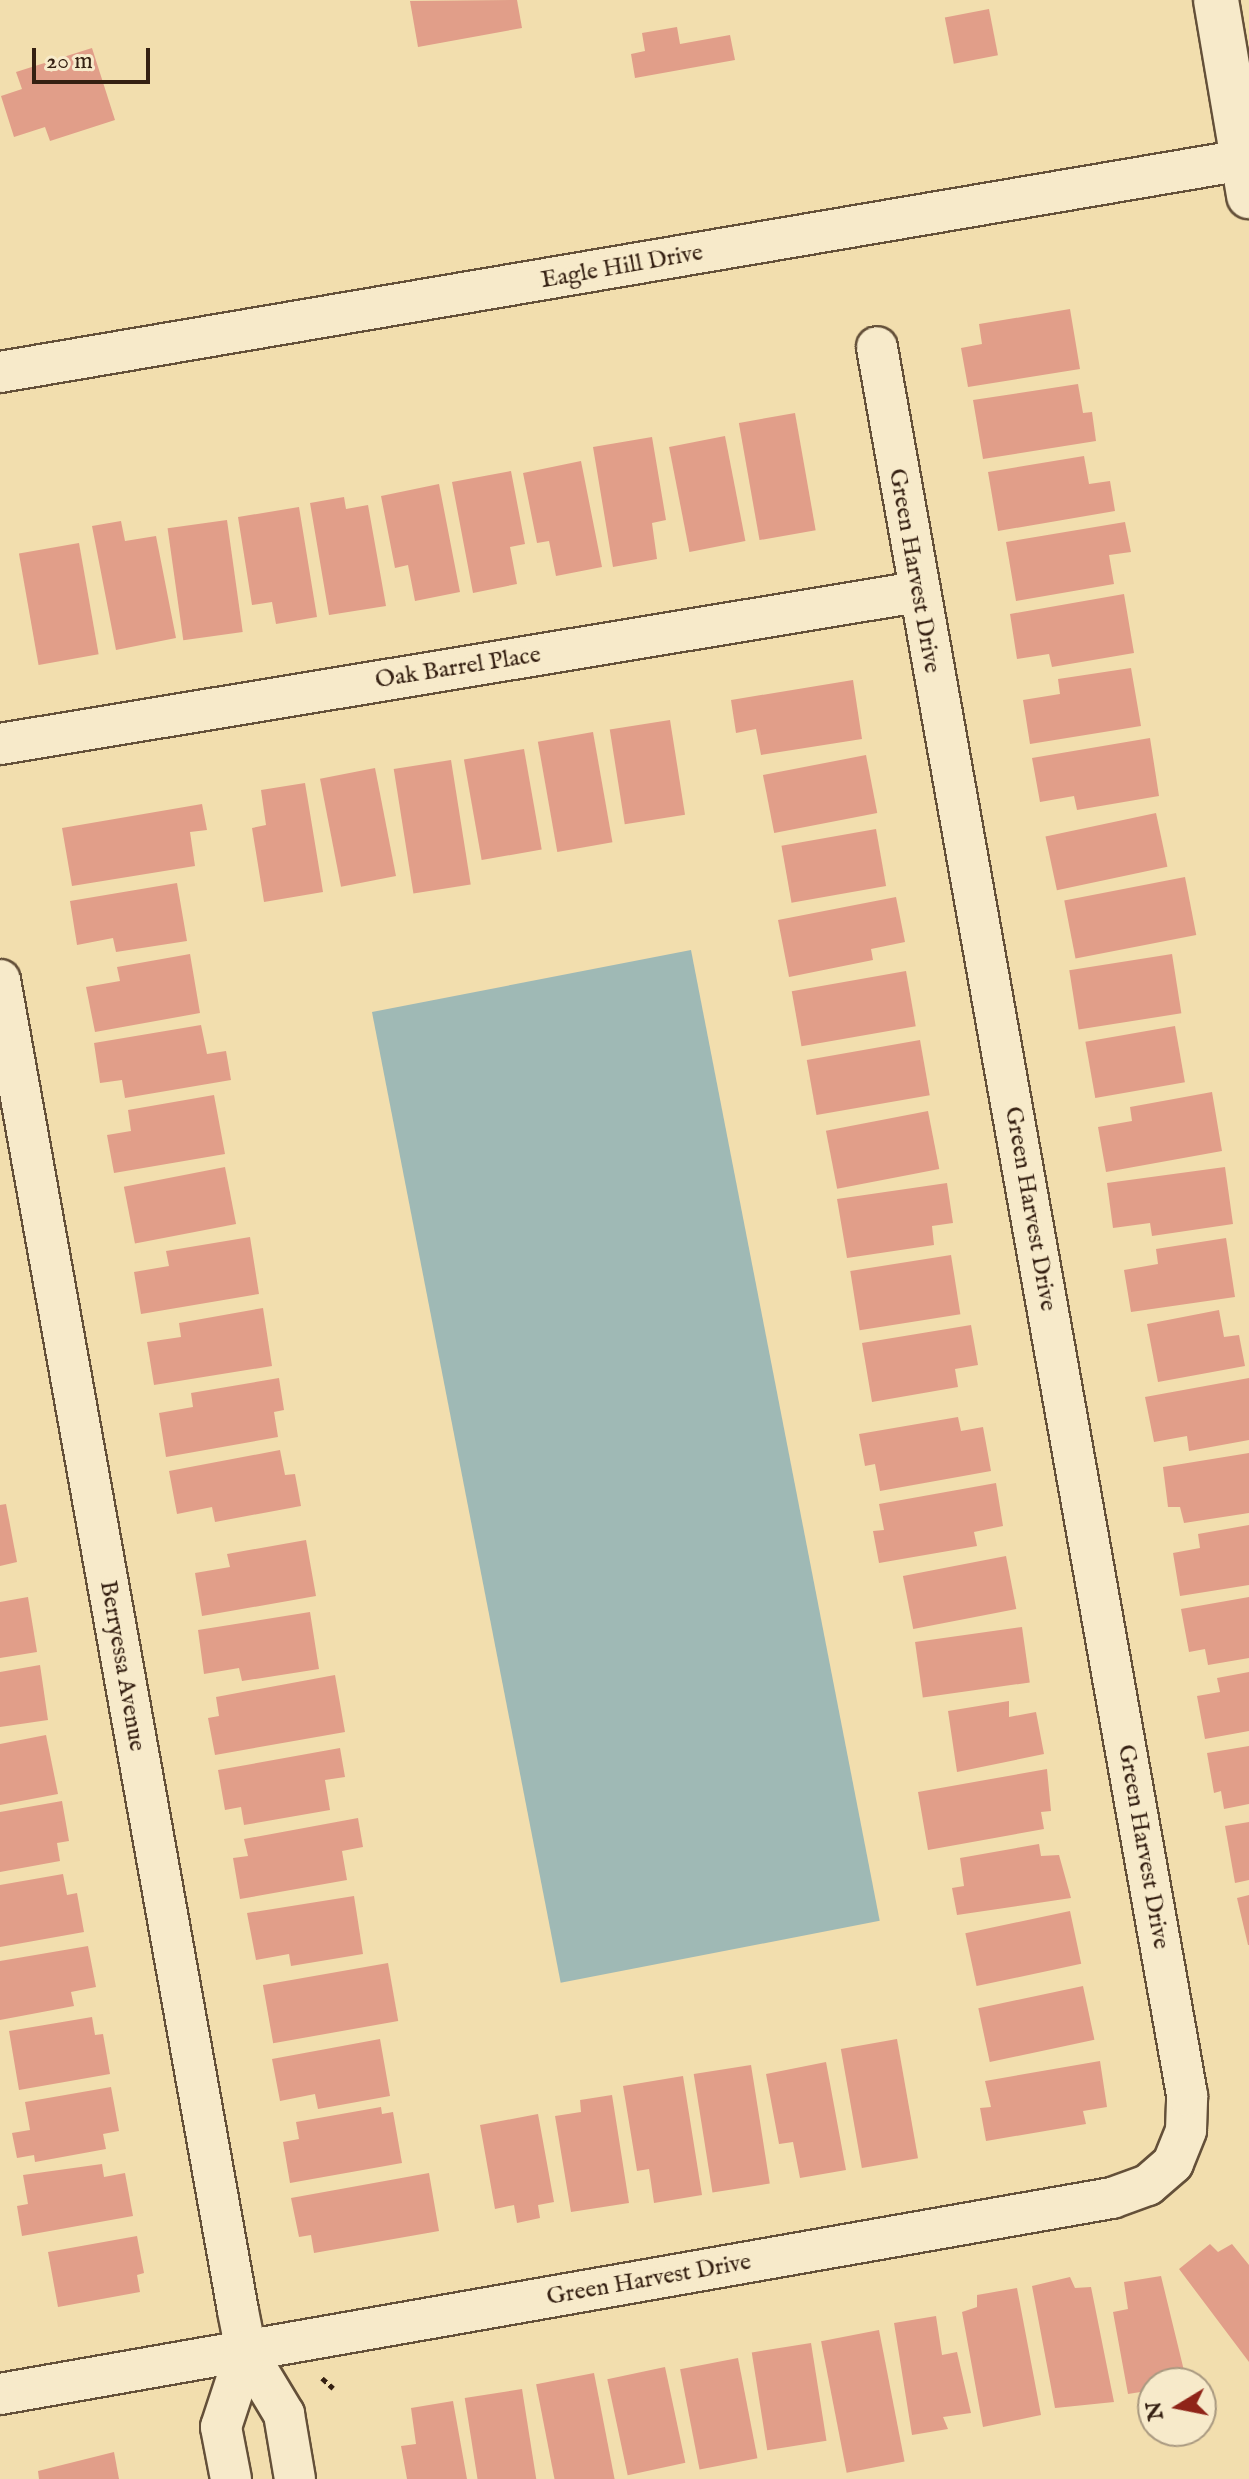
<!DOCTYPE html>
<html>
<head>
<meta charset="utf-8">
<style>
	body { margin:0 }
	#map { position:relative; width:1249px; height:2479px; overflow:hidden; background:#f2deae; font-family:"IM FELL English",serif }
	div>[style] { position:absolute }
	.water>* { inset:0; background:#9fb9b5; transform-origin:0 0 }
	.building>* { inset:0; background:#e19e89; transform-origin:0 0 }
	.path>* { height:5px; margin-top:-2.5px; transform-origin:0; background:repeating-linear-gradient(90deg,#352012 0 6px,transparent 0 10px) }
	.roads { filter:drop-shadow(2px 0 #645039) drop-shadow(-2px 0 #645039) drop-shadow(0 2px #645039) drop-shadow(0 -2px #645039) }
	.minor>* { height:40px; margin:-20px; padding:0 20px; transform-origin:20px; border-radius:20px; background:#f7eaca }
	.tertiary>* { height:44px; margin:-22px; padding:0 22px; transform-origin:22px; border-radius:22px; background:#f7eaca }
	span { translate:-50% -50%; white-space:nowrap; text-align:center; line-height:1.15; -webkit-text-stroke:8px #f7eaca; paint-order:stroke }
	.street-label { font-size:24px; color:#352012 }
	.north { position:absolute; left:1137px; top:2367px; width:80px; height:80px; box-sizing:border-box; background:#f7eaca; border:2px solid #a99980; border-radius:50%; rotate:260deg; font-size:22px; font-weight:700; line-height:32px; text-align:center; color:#352012 }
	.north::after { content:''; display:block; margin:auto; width:28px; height:36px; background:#8f2418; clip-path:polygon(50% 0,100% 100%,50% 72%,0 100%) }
	.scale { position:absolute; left:32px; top:48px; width:118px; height:36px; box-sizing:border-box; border:4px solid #352012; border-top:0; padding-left:10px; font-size:24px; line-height:28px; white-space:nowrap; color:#352012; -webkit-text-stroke:6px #f7eaca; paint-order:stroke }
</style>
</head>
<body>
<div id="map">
	<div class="water">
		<div style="left:691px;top:950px;width:989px;height:325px;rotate:79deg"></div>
	</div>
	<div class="building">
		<div style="clip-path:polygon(517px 0,522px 28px,418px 47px,410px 1px)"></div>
		<div style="left:989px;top:9px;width:47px;height:45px;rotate:79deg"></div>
		<div style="clip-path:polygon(677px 27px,680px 44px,730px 35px,735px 60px,635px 78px,631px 54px,645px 51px,642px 33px)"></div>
		<div style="clip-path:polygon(92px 48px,115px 120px,50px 141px,45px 127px,14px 137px,1px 96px,22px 89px,16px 72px)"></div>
		<div style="clip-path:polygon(1070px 309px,1080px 369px,968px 387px,961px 348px,982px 344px,979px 324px)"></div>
		<div style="clip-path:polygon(1078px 384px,1083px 413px,1092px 412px,1096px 441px,983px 459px,973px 400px)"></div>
		<div style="left:795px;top:413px;width:119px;height:57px;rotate:80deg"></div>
		<div style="left:725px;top:436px;width:107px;height:57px;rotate:79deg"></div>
		<div style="clip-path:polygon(652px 437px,666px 520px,652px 523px,657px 559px,613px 567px,593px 447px)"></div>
		<div style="clip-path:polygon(1084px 456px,1089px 484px,1110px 481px,1115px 511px,998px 531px,988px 472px)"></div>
		<div style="clip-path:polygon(581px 461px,602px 567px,556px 576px,549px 541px,537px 543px,523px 473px)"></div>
		<div style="clip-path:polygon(511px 471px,525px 544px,510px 547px,517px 584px,473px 593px,452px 482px)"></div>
		<div style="clip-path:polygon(439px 484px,460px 592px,415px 601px,408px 565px,395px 568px,381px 496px)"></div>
		<div style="clip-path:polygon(344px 497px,346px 509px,368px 505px,386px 606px,329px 615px,310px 503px)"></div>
		<div style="clip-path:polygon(299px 507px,317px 617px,276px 624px,272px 602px,252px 605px,238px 517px)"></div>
		<div style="left:227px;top:520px;width:113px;height:60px;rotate:82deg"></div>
		<div style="clip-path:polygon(121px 521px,125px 541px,156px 536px,176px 638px,116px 650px,92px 526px)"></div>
		<div style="clip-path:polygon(1125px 522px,1131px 552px,1109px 555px,1114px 584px,1016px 601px,1006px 542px)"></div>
		<div style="left:79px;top:543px;width:113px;height:61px;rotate:80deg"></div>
		<div style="clip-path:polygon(1124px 594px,1134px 653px,1052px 667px,1049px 654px,1017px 659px,1010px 614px)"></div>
		<div style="clip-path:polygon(1131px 668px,1141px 726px,1030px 744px,1023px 700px,1060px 694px,1058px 679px)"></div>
		<div style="clip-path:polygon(853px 680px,862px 739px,761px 755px,756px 729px,736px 733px,731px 700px)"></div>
		<div style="left:670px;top:720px;width:96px;height:61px;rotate:81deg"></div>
		<div style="left:593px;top:732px;width:112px;height:56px;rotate:80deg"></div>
		<div style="clip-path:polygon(1150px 738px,1159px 796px,1077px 810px,1074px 796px,1040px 802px,1032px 758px)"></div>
		<div style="left:524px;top:749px;width:102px;height:61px;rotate:80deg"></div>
		<div style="left:866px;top:755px;width:59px;height:105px;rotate:79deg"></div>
		<div style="left:451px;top:760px;width:126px;height:58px;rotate:81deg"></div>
		<div style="left:375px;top:768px;width:110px;height:56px;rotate:79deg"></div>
		<div style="clip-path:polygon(305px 783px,323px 892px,264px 902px,252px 828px,266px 825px,261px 790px)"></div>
		<div style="clip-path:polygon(202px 804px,207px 830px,190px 832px,195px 866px,72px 886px,62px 828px)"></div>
		<div style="left:1156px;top:813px;width:55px;height:113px;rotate:78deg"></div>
		<div style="left:876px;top:829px;width:58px;height:96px;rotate:80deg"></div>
		<div style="left:1185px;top:877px;width:59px;height:123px;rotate:79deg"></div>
		<div style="clip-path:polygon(177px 883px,187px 941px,116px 952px,113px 938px,77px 945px,70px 901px)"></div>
		<div style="clip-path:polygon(896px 897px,905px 942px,871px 949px,873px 960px,789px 977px,778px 920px)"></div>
		<div style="clip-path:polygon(190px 954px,200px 1013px,95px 1032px,86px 987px,120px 981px,117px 967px)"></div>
		<div style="left:1172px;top:954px;width:60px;height:104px;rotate:81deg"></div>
		<div style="left:906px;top:971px;width:56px;height:116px;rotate:80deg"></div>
		<div style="clip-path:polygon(201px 1025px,207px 1054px,226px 1051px,231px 1080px,125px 1098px,122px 1080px,100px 1083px,94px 1043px)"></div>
		<div style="left:1175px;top:1026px;width:57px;height:91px;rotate:80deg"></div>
		<div style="left:920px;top:1040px;width:56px;height:115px;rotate:80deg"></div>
		<div style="clip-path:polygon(1212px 1092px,1222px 1151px,1106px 1172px,1098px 1127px,1132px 1121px,1130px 1107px)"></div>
		<div style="clip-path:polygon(214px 1095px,225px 1154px,114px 1173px,107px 1135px,131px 1131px,128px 1110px)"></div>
		<div style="left:928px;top:1111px;width:59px;height:104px;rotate:79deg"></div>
		<div style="left:225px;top:1167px;width:58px;height:103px;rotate:79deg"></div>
		<div style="clip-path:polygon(1225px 1167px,1233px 1224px,1152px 1236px,1150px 1223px,1113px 1228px,1107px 1183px)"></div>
		<div style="clip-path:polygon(947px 1183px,953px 1223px,932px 1226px,934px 1245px,847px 1258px,837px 1199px)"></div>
		<div style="clip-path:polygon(250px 1237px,259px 1294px,141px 1314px,134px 1272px,169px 1266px,166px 1251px)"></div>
		<div style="clip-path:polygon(1226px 1238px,1235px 1297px,1131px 1312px,1124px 1270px,1158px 1264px,1156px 1249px)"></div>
		<div style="left:951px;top:1255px;width:60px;height:102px;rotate:81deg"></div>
		<div style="clip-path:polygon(263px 1308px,272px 1366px,154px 1385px,147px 1342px,181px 1337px,179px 1323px)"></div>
		<div style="clip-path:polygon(1219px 1310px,1224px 1337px,1239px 1335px,1245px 1366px,1158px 1382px,1147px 1324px)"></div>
		<div style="clip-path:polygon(971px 1325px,978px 1365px,955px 1369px,958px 1387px,872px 1402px,862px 1343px)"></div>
		<div style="clip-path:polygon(279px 1378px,284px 1410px,274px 1412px,278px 1437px,166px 1457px,159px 1413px,193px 1407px,191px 1393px)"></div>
		<div style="clip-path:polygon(1249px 1378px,1249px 1440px,1189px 1451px,1187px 1436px,1154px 1442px,1145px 1397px)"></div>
		<div style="clip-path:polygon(958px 1417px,961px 1431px,983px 1427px,991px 1471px,880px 1491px,875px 1464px,865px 1466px,859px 1434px)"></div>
		<div style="clip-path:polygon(280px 1450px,285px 1475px,295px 1474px,301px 1506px,215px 1522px,212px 1507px,177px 1514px,169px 1471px)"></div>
		<div style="clip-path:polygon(1249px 1453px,1249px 1513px,1184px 1523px,1180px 1507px,1168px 1507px,1163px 1467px)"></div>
		<div style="clip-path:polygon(996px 1483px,1003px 1526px,974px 1532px,977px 1546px,879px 1563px,873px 1531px,884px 1530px,879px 1504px)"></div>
		<div style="clip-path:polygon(6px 1504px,17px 1562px,0 1566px,0 1505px)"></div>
		<div style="clip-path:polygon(1249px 1525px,1249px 1585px,1180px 1596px,1173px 1553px,1200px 1548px,1198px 1534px)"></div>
		<div style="clip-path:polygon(306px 1540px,316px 1596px,202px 1616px,195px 1573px,230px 1567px,227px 1554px)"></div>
		<div style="left:1006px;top:1556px;width:54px;height:105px;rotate:79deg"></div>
		<div style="clip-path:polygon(28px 1597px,37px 1652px,0 1658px,0 1602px)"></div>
		<div style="clip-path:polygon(1249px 1597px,1249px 1658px,1208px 1665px,1205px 1649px,1189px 1652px,1181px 1609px)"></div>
		<div style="clip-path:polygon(310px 1612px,319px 1669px,242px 1681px,239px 1668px,204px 1674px,198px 1630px)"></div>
		<div style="left:1022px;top:1627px;width:56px;height:108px;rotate:82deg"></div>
		<div style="clip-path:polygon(40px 1665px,48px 1720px,0 1727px,0 1672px)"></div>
		<div style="clip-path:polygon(1249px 1672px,1249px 1731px,1205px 1739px,1197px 1696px,1220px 1692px,1217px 1678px)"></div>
		<div style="clip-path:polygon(335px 1675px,345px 1732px,215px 1755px,208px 1718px,219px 1716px,216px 1697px)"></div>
		<div style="clip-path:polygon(1009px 1701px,1009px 1717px,1036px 1712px,1044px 1754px,957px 1772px,948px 1711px)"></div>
		<div style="clip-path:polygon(46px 1735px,58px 1794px,0 1805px,0 1744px)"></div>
		<div style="clip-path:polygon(1249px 1746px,1249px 1804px,1224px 1809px,1221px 1791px,1214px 1793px,1207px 1753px)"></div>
		<div style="clip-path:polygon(340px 1748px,345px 1777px,325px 1780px,330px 1810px,244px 1825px,241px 1807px,225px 1810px,218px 1770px)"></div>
		<div style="clip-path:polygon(1047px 1769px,1051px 1811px,1041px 1812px,1044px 1829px,928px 1850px,918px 1792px)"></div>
		<div style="clip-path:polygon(62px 1801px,69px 1841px,57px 1843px,60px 1861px,0 1872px,0 1812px)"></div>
		<div style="clip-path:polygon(358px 1818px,363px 1847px,342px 1851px,347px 1880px,240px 1899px,233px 1858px,248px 1856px,244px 1839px)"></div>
		<div style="clip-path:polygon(1249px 1822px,1249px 1880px,1235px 1883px,1225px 1826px)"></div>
		<div style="clip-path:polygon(1039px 1844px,1041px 1856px,1059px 1855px,1071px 1898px,957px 1915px,952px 1888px,964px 1886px,960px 1858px)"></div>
		<div style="clip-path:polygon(63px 1874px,67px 1895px,77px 1893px,84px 1932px,0 1947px,0 1885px)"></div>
		<div style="clip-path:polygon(1249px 1895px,1249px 1945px,1248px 1945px,1237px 1898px)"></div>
		<div style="clip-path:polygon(354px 1896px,363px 1954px,291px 1966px,289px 1954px,256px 1960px,247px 1913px)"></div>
		<div style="left:1070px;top:1911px;width:54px;height:107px;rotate:78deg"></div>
		<div style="clip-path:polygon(88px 1946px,96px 1987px,71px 1992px,74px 2006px,0 2020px,0 1961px)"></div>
		<div style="left:388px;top:1963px;width:59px;height:127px;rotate:80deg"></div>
		<div style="left:1083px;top:1986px;width:55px;height:107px;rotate:78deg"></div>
		<div style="clip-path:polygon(92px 2017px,95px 2035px,103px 2034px,110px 2074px,19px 2090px,9px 2031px)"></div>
		<div style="clip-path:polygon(380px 2039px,390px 2096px,318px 2109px,315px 2094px,280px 2101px,272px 2059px)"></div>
		<div style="left:897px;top:2039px;width:121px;height:57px;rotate:80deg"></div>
		<div style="clip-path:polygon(1100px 2061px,1107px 2107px,1083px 2111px,1086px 2124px,986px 2141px,980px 2108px,991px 2107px,985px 2081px)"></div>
		<div style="clip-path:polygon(826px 2062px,846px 2170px,800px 2178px,793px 2142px,779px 2144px,766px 2074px)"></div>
		<div style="left:751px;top:2065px;width:120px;height:58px;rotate:81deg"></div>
		<div style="clip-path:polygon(683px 2076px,702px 2195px,654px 2203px,649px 2169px,637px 2171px,623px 2086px)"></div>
		<div style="clip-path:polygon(111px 2087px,119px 2131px,103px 2134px,106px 2149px,35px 2162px,34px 2155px,17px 2158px,12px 2133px,30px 2130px,25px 2102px)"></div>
		<div style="clip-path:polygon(612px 2095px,629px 2203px,571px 2212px,555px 2116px,581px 2112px,580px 2100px)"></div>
		<div style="clip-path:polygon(381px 2107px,382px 2114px,393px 2112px,402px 2163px,290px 2183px,283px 2142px,299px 2139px,296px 2122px)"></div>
		<div style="clip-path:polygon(538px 2114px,554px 2202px,538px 2205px,540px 2218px,517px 2223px,514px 2205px,495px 2209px,480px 2125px)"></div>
		<div style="clip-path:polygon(102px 2164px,104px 2177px,125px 2173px,133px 2216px,22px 2236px,17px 2206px,28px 2204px,23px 2175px)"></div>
		<div style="clip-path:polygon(429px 2173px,439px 2231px,314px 2253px,311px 2235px,299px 2237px,291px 2198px)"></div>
		<div style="clip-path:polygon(137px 2236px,144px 2273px,137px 2275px,140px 2292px,58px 2307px,48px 2252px)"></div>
		<div style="clip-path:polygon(1210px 2244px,1218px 2252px,1232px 2244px,1249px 2265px,1249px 2362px,1179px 2269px)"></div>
		<div style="clip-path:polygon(1161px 2276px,1187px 2383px,1153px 2383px,1153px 2390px,1128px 2394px,1113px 2312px,1128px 2309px,1124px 2282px)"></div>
		<div style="clip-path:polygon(1070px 2277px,1075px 2288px,1091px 2287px,1114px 2402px,1055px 2408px,1032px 2286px)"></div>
		<div style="clip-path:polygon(1017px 2288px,1041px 2415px,983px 2427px,962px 2312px,977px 2307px,977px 2295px)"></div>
		<div style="clip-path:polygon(936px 2316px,942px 2355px,957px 2352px,971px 2413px,943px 2417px,948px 2429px,912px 2435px,894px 2323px)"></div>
		<div style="left:879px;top:2330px;width:134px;height:59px;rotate:79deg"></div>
		<div style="left:811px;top:2343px;width:99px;height:60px;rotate:81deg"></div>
		<div style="left:738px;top:2358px;width:102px;height:59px;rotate:79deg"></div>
		<div style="left:665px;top:2367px;width:98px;height:59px;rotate:78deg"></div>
		<div style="left:594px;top:2373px;width:108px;height:59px;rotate:79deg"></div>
		<div style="left:522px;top:2389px;width:91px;height:58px;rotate:81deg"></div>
		<div style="clip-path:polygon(453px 2401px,467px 2479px,407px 2479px,401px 2446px,416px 2444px,411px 2408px)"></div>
		<div style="clip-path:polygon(114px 2452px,119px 2479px,39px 2479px,38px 2471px)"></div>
	</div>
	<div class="path">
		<div style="left:322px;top:2378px;width:15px;rotate:42deg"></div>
	</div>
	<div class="roads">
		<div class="minor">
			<div style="left:0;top:372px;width:1261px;rotate:-9.68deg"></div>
			<div style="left:0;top:744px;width:930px;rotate:-9.41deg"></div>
			<div style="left:0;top:980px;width:1352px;rotate:79.86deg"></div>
			<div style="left:238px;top:2311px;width:41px;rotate:78.7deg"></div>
			<div style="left:246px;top:2351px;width:74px;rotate:58.9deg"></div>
			<div style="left:284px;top:2414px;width:66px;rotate:80.4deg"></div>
			<div style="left:0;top:2394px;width:1129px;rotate:-10deg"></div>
			<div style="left:1112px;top:2198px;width:38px;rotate:-20deg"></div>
			<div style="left:1148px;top:2185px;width:33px;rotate:-41deg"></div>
			<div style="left:1173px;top:2163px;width:35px;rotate:-68deg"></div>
			<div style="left:1186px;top:2130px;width:35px;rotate:-88deg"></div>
			<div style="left:1187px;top:2095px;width:1775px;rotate:-100.06deg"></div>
			<div style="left:231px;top:2479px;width:53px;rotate:-100.9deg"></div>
			<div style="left:221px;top:2427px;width:80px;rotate:-71.8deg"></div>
		</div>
		<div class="tertiary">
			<div style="left:1216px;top:0;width:199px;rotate:80.4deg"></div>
		</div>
	</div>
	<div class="street-label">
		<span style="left:622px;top:267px;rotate:-10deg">Eagle Hill Drive</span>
		<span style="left:914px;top:571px;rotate:80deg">Green Harvest Drive</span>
		<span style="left:458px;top:668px;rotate:-9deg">Oak Barrel Place</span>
		<span style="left:1030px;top:1209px;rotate:80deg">Green Harvest Drive</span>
		<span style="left:122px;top:1666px;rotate:80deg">Berryessa Avenue</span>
		<span style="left:1143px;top:1847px;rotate:80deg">Green Harvest Drive</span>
		<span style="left:649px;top:2280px;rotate:-10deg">Green Harvest Drive</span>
	</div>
	<div class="north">N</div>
	<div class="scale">20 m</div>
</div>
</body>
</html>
